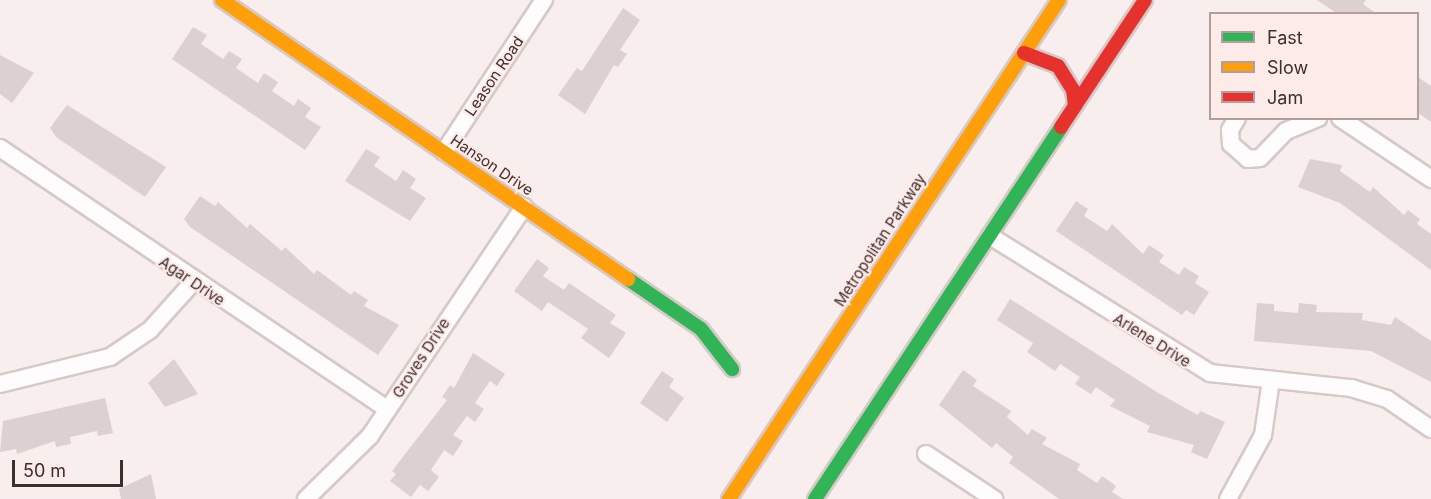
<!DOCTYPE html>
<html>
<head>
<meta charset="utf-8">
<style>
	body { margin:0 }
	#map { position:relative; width:1431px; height:499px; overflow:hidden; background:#f8eeee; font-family:Inter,sans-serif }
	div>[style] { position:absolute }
	.building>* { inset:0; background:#dcd0d0 }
	.roads { filter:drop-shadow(2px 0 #d6c9c8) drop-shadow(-2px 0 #d6c9c8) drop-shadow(0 2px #d6c9c8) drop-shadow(0 -2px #d6c9c8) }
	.street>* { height:16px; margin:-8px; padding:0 8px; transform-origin:8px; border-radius:8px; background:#fefcfc }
	.fast>* { height:14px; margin:-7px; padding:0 7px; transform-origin:7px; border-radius:7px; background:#30b455 }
	.slow>* { height:14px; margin:-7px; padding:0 7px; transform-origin:7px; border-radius:7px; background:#ff9f0a }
	.jam>* { height:14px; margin:-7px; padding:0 7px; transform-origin:7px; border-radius:7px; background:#e5322d }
	span { translate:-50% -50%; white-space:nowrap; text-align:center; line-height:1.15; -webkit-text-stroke:4.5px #fdebe9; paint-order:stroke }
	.street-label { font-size:15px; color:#3e2e2c }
	.legend { position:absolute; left:1209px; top:12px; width:210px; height:108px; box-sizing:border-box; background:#fdebe9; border:2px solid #b19f9d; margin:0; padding:8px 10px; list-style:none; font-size:18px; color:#3e2e2c }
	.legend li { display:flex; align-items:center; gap:12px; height:30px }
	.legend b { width:30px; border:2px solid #b19f9d }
	.scale { position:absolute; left:12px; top:460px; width:111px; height:27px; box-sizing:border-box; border:3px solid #3e2e2c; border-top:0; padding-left:8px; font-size:18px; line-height:21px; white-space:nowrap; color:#3e2e2c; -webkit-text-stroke:4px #fdebe9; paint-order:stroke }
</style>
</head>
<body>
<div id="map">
	<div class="building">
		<div style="clip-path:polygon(1317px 0,1366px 0,1363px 4px,1377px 14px,1338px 14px)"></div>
		<div style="clip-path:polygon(623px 8px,640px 20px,620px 50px,627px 54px,618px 67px,614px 65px,585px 114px,558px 95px,577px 68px,582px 71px)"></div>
		<div style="clip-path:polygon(193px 27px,207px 35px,201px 44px,223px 59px,229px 51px,242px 59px,236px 68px,258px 83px,264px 73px,278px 82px,272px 91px,294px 106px,298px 99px,311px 108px,305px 117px,321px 127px,305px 150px,172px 59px)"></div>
		<div style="clip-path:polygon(0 55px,34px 73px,12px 103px,0 94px)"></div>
		<div style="clip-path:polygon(1418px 77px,1431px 86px,1431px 122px,1418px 113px)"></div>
		<div style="clip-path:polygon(67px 105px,166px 167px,145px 197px,56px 137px,50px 128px)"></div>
		<div style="clip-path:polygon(366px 149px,380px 157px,374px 166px,396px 181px,403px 170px,416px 179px,410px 188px,426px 198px,410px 221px,345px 181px)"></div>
		<div style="clip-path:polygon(1310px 159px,1342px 165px,1340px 171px,1370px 192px,1373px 187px,1404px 215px,1408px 210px,1420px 219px,1417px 224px,1431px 234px,1431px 270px,1340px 203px,1298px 187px)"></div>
		<div style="clip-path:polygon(200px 196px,215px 206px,218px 202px,247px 228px,250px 224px,282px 251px,285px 247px,314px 274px,317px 270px,351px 295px,354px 291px,368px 300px,364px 306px,399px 325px,378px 355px,190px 227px,184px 219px)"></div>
		<div style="clip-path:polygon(1076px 201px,1088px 209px,1084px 216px,1107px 231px,1112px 224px,1143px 254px,1149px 245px,1164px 255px,1159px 262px,1179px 275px,1184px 267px,1199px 276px,1195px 283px,1209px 292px,1194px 315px,1186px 310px,1182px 315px,1056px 231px)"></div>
		<div style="clip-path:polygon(537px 259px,549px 268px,543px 276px,564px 290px,569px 283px,616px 315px,610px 323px,626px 333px,609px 358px,581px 338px,588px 329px,548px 302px,542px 311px,514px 291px)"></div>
		<div style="clip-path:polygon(1010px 299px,1160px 394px,1198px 415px,1200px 411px,1225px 422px,1207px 459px,1191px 452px,1194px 445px,1147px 432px,1150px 426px,1110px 406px,1115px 400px,1096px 387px,1091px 394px,1075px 384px,1080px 377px,1060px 364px,1055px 371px,1027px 352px,1033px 343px,997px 320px)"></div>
		<div style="clip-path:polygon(1257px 303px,1274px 304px,1274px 311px,1298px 313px,1299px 303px,1317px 305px,1316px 312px,1363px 313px,1362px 320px,1391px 325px,1395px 317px,1431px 341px,1431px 382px,1371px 351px,1254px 341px)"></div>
		<div style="clip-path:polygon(473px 353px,505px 374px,497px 386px,490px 381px,475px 403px,484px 409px,475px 422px,467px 416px,453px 435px,463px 441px,453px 456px,444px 450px,431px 470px,439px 477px,428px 491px,420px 485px,411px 497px,390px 481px,396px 474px,392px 471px,447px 400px,442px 397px,450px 385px,454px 388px)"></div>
		<div style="clip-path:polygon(174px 359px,198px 394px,165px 407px,148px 383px)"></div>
		<div style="clip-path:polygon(963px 370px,977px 380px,973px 386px,1011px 411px,1007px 417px,1028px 435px,1032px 429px,1047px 438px,1042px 444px,1080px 464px,1077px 470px,1097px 483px,1102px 476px,1116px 486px,1112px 492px,1123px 499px,1059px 499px,1009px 463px,1013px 457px,996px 443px,992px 448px,939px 405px)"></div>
		<div style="clip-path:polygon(662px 371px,674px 379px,669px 387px,684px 398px,667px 422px,640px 403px)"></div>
		<div style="clip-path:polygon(105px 398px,113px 433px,98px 436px,97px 431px,70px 437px,71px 444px,56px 447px,55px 441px,17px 454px,16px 449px,0 452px,3px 421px)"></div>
		<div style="clip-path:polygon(151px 474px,156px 499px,121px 499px,119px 489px)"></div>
	</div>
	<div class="roads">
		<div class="street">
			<div style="left:1237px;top:118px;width:14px;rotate:120deg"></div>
			<div style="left:1230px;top:130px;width:14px;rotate:86deg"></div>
			<div style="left:1231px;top:144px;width:23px;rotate:41deg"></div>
			<div style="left:1248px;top:159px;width:12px;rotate:-5deg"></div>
			<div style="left:1260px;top:158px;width:37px;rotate:-46deg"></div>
			<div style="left:1286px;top:131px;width:35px;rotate:-22deg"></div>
			<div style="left:1340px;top:118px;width:110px;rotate:33.8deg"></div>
			<div style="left:0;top:148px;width:467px;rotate:34deg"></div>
			<div style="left:444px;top:152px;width:182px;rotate:-56.7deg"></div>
			<div style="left:990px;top:236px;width:259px;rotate:31.9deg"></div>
			<div style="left:1210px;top:373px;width:142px;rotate:6.1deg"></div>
			<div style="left:1351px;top:388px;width:38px;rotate:17deg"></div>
			<div style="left:1387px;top:399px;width:53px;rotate:34.3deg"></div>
			<div style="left:0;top:384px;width:113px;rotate:-13.8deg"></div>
			<div style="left:110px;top:357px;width:48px;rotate:-34deg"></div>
			<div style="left:150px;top:330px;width:64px;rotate:-48.1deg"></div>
			<div style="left:926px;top:454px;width:82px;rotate:33.5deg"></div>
			<div style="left:306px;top:499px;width:90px;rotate:-44.5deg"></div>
			<div style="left:370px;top:436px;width:276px;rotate:-56.1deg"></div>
			<div style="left:1228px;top:499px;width:73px;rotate:-61.3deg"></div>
			<div style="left:1263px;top:435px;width:56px;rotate:-81.7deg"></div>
		</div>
		<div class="fast">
			<div style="left:628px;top:279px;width:88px;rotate:34.4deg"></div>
			<div style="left:701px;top:329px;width:51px;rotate:52.2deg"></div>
			<div style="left:815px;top:499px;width:446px;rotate:-56.5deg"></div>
		</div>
		<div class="slow">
			<div style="left:222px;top:0;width:493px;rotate:34.5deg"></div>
			<div style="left:729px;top:499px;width:598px;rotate:-56.52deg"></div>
		</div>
		<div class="jam">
			<div style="left:1024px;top:53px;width:36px;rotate:21deg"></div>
			<div style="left:1058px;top:66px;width:28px;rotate:58deg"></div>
			<div style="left:1073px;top:90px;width:16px;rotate:83deg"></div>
			<div style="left:1061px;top:127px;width:152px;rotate:-56.5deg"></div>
		</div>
	</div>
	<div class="street-label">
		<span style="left:494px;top:76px;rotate:-56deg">Leason Road</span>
		<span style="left:492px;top:165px;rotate:34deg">Hanson Drive</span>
		<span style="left:880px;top:240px;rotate:-57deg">Metropolitan Parkway</span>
		<span style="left:192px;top:281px;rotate:34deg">Agar Drive</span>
		<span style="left:1152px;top:340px;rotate:32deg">Arlene Drive</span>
		<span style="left:421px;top:358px;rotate:-57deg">Groves Drive</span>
	</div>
	<ul class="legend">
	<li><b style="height:8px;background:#30b455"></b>Fast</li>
	<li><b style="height:8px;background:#ff9f0a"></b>Slow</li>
	<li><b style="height:8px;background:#e5322d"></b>Jam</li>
	</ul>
	<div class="scale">50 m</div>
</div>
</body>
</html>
